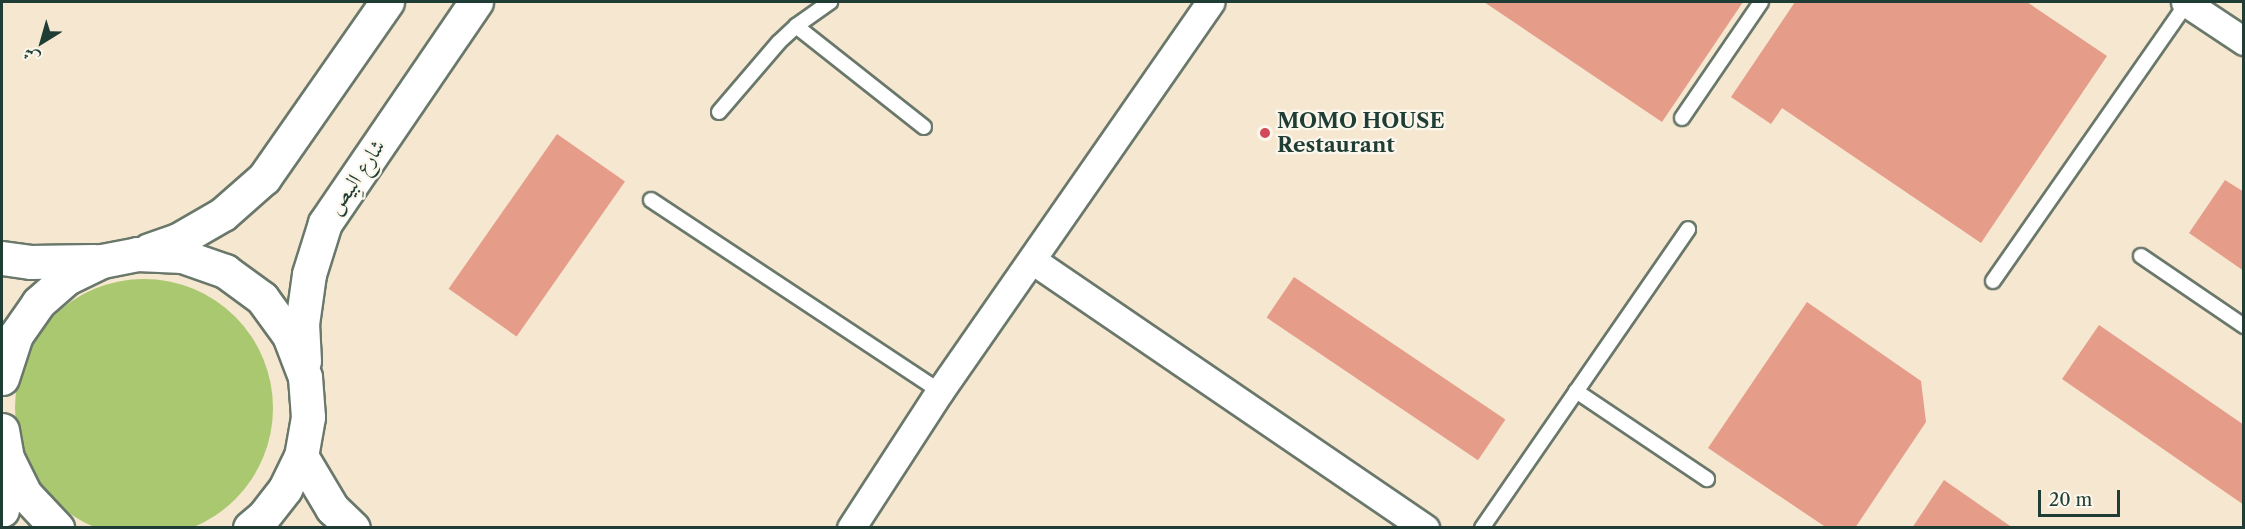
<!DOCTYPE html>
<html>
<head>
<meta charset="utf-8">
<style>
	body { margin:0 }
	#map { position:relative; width:2245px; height:529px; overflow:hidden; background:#f6e7d0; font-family:"Libre Caslon Text",Amiri,serif }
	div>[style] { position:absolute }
	.green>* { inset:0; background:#a9c870 }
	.round { border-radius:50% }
	.building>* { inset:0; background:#e59d89; transform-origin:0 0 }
	.roads { filter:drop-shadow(2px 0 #6a786b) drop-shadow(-2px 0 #6a786b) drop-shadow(0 2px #6a786b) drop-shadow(0 -2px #6a786b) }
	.service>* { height:14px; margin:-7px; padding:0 7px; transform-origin:7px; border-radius:7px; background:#fff }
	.minor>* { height:27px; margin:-13.5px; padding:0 13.5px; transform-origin:13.5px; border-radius:13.5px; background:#fff }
	.tertiary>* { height:33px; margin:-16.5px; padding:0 16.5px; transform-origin:16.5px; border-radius:16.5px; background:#fff }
	.dots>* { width:16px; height:16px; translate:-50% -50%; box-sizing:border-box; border:3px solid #fbf7ec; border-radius:50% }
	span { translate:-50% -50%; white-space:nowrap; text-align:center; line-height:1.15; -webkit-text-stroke:4.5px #fbf7ec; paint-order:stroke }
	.poi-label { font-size:21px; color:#1f3d34; font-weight:700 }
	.left { translate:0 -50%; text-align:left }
	.street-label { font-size:21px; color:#1f3d34 }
	.frame { position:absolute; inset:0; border:3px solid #1f3d34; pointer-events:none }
	.north { position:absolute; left:12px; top:12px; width:60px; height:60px; -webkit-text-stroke:4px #fbf7ec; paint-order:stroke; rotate:217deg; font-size:16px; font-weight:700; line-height:24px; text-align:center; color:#1f3d34 }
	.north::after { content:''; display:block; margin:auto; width:21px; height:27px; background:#1f3d34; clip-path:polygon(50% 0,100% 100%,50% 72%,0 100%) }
	.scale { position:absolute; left:2038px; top:490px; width:82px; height:27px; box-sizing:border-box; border:3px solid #1f3d34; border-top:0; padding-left:8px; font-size:18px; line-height:21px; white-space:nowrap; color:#1f3d34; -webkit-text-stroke:4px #fbf7ec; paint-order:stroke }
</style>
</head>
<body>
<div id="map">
	<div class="green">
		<div class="round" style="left:15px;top:279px;width:258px;height:258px"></div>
	</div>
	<div class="building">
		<div style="clip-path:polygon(1484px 2px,1743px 2px,1662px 122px)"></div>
		<div style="clip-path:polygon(1795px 2px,2027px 2px,2107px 56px,1981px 243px,1782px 108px,1771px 124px,1731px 97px)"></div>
		<div style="left:557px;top:134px;width:83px;height:189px;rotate:35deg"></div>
		<div style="clip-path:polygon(2225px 180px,2244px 192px,2244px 271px,2189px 233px)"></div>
		<div style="left:1294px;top:277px;width:255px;height:49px;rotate:34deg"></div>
		<div style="clip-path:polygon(1807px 302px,1921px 381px,1926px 422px,1855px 528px,1827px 528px,1708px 448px)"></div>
		<div style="clip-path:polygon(2099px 325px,2244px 425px,2244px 505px,2062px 379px)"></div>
		<div style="clip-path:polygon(1944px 480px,2013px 528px,1912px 528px)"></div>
	</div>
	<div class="roads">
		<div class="service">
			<div style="left:796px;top:26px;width:163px;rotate:38.3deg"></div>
			<div style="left:719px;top:112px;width:92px;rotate:-49.4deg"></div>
			<div style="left:779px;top:42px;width:23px;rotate:-43deg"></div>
			<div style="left:796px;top:26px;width:42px;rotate:-35.2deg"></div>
			<div style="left:1682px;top:118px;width:140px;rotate:-55.7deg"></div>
			<div style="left:651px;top:200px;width:346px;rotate:33.5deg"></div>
			<div style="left:2141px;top:256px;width:125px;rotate:34.2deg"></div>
			<div style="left:1993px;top:281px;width:339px;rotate:-55.1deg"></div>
			<div style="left:1576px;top:391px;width:158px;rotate:33.9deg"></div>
			<div style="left:1482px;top:528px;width:363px;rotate:-55.4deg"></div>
		</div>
		<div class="minor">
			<div style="left:2185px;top:2px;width:71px;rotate:33.5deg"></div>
			<div style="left:1032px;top:260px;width:476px;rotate:34.3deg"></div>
			<div style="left:851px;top:528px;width:163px;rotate:-57deg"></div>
			<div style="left:940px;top:391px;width:474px;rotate:-55.2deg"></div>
		</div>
		<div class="tertiary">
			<div style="left:149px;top:250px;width:31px;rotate:-19deg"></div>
			<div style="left:178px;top:240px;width:52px;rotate:-30deg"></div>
			<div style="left:223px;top:214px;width:55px;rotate:-41.3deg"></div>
			<div style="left:264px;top:178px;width:215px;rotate:-55.1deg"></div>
			<div style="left:2px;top:258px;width:28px;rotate:8deg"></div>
			<div style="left:30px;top:262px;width:64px;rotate:-0.9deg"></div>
			<div style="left:304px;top:361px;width:37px;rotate:-93deg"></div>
			<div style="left:302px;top:324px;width:50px;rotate:-82deg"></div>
			<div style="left:309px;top:274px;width:53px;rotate:-72.6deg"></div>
			<div style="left:325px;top:223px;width:268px;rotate:-55.7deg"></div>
			<div style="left:2px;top:378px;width:45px;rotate:-72deg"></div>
			<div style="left:16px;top:335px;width:39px;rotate:-55deg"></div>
			<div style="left:38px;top:303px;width:38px;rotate:-41deg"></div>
			<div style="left:67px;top:278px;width:39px;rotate:-26deg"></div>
			<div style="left:102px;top:261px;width:36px;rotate:-11deg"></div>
			<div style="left:137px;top:254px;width:45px;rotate:2.5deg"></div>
			<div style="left:182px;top:256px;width:46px;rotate:19.2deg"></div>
			<div style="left:225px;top:271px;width:46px;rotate:36.1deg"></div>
			<div style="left:262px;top:298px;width:46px;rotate:53.9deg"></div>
			<div style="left:289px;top:335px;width:45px;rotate:69.1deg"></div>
			<div style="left:305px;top:377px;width:40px;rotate:85.7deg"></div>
			<div style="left:308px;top:417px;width:40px;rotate:100deg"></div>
			<div style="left:301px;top:456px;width:37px;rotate:116deg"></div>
			<div style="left:285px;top:489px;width:36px;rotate:128deg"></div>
			<div style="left:263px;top:517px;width:17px;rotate:140deg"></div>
			<div style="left:2px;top:430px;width:28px;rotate:80deg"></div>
			<div style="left:7px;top:458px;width:40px;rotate:63.4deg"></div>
			<div style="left:25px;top:494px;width:47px;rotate:46.7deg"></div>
			<div style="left:301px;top:456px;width:61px;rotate:59.2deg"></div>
			<div style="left:332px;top:508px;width:29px;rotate:44deg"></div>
			<div style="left:2px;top:510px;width:52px;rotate:-84.5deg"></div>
		</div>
	</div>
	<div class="dots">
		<div style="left:1265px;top:133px;background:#d1495b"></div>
	</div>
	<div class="poi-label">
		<span class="left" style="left:1277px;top:133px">MOMO HOUSE<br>Restaurant</span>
	</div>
	<div class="street-label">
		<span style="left:356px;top:177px;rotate:-56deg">شارع البِيص</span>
	</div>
	<div class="frame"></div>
	<div class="north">ش</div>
	<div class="scale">20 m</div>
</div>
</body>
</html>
